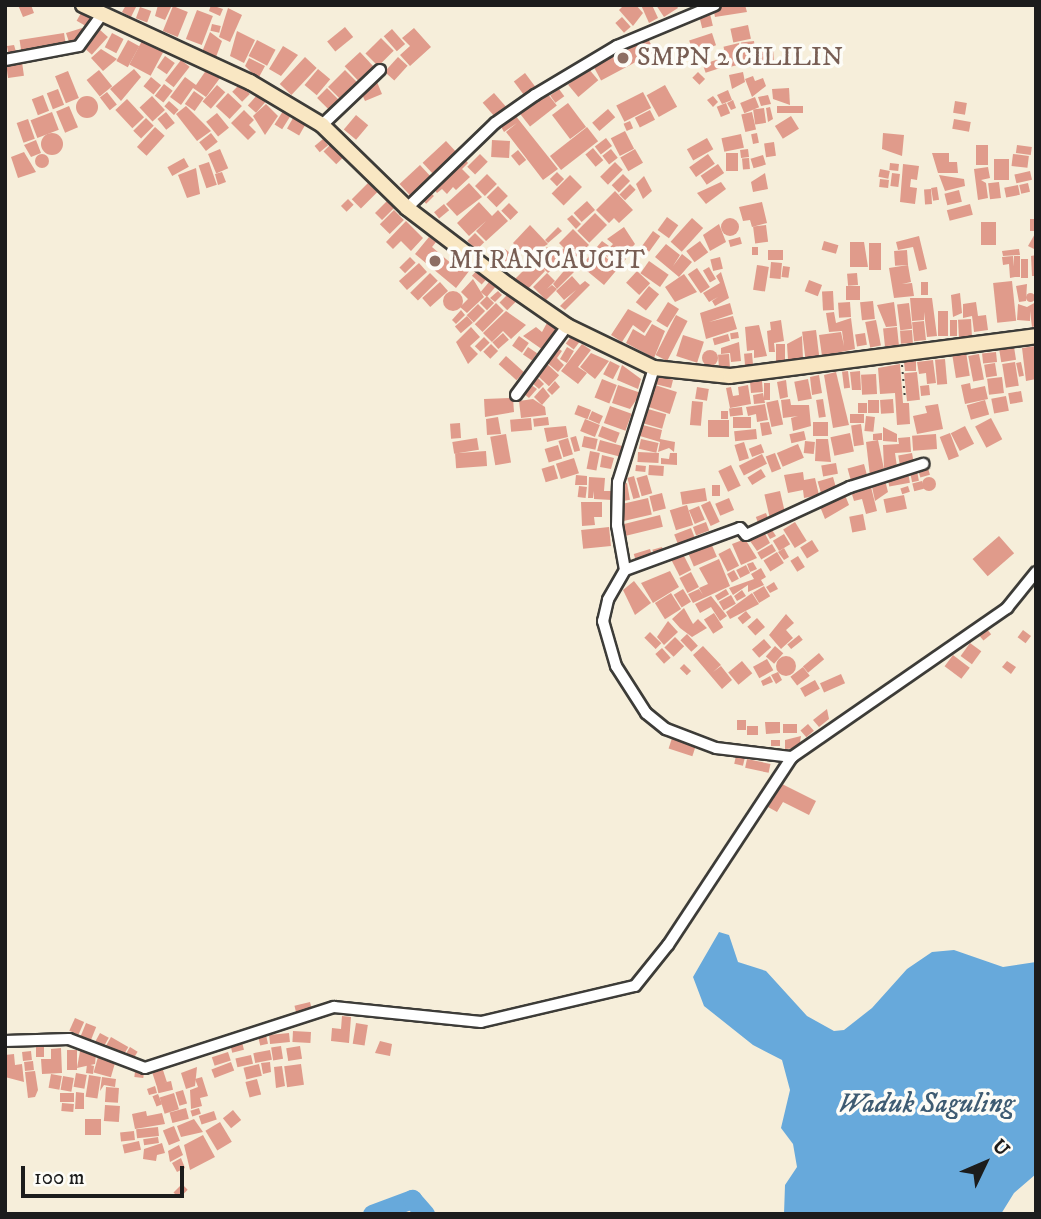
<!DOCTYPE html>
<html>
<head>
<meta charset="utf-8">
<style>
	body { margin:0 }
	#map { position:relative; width:1041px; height:1219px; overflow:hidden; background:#f6eeda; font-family:"IM FELL DW Pica",serif }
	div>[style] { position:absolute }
	.water>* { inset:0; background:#67a9db }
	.river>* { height:19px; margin:-9.5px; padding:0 9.5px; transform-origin:9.5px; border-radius:9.5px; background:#67a9db }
	.building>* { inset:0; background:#e09b8b; transform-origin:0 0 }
	.round { border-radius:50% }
	.path>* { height:2px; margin-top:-1px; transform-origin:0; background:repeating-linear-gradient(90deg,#3d3c38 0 2px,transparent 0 7px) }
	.roads { filter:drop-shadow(2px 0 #3d3c38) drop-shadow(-2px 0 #3d3c38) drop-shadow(0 2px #3d3c38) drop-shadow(0 -2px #3d3c38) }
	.street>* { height:10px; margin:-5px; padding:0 5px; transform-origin:5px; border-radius:5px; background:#fff }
	.secondary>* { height:14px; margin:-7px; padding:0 7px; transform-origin:7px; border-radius:7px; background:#f9e7c3 }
	.dots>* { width:19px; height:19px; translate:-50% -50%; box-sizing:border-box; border:4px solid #fdfcf7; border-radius:50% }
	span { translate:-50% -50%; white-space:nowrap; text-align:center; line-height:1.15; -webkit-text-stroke:7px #fdfcf7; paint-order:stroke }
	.education-label { font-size:26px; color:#785e54 }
	.left { translate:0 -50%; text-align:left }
	.water-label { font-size:28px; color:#3e5b72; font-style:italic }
	.frame { position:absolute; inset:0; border:7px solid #1c1c1c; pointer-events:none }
	.north { position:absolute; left:950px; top:1128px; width:70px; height:70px; -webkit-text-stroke:5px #fdfcf7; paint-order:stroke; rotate:46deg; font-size:19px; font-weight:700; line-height:28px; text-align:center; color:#1c1c1c }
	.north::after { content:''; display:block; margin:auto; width:24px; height:32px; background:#1c1c1c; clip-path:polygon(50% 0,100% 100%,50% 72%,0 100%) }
	.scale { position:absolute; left:21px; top:1166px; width:163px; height:32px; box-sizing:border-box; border:4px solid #1c1c1c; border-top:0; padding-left:9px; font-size:21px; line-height:24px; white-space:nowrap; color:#1c1c1c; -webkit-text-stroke:5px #fdfcf7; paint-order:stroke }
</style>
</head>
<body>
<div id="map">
	<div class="water">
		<div style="clip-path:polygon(719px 932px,729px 935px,738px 962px,766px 971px,807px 1016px,834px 1031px,844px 1030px,872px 1008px,907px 969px,932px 952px,954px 950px,1003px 967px,1036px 962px,1036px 1174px,1014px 1193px,1001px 1214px,784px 1214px,785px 1185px,797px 1167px,793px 1144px,781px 1128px,790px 1090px,782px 1060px,753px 1045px,704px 1006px,693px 977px)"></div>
	</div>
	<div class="river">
		<div style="left:372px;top:1214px;width:43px;rotate:-20.6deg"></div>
		<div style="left:412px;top:1199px;width:20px;rotate:49deg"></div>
	</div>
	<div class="building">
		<div style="clip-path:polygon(18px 5px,31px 5px,34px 13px,23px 17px)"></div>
		<div style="clip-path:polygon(126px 5px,137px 5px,131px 17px,122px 12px)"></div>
		<div style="clip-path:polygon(158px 5px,172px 5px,165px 20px,155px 16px)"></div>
		<div style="clip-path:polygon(211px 5px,223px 9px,220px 16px,209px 11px)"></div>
		<div style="clip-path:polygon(624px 5px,636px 5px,643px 13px,633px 26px,619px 10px)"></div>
		<div style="clip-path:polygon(641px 5px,652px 5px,658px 18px,649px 23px)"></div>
		<div style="clip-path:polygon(656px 5px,676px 5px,678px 8px,664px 17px)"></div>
		<div style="clip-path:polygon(721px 5px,745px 5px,747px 12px,715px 17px,713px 7px)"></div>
		<div style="left:173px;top:6px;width:16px;height:27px;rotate:22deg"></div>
		<div style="left:140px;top:7px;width:12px;height:12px;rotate:20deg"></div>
		<div style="clip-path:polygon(228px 8px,242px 15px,230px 42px,219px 37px)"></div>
		<div style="left:197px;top:10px;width:17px;height:31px;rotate:21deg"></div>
		<div style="left:81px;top:13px;width:13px;height:9px;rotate:29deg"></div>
		<div style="left:710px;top:14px;width:12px;height:11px;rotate:76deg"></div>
		<div style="left:622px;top:17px;width:13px;height:9px;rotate:48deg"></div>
		<div style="left:212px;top:24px;width:9px;height:7px;rotate:13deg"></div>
		<div style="left:748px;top:25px;width:14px;height:18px;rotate:78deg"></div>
		<div style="left:345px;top:27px;width:13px;height:23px;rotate:51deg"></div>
		<div style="clip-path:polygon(82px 28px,85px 36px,70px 45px,66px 33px)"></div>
		<div style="clip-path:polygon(414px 28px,431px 47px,410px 66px,400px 55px,410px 46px,402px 38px)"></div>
		<div style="left:99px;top:29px;width:12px;height:24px;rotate:42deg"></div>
		<div style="left:392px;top:29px;width:20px;height:11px;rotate:49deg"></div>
		<div style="clip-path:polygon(237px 31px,255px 40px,244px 63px,230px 56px)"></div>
		<div style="clip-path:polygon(210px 32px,222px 41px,216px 57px,202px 52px)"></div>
		<div style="left:64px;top:33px;width:13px;height:45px;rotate:81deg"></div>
		<div style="left:112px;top:33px;width:13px;height:16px;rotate:27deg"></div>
		<div style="left:712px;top:33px;width:13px;height:24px;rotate:72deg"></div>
		<div style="left:646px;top:35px;width:19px;height:61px;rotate:62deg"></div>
		<div style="left:381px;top:38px;width:18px;height:22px;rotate:45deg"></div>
		<div style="left:143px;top:39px;width:24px;height:29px;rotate:28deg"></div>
		<div style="left:128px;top:40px;width:13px;height:24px;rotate:29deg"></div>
		<div style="left:257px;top:40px;width:21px;height:18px;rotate:28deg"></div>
		<div style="left:754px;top:41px;width:24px;height:13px;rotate:83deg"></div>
		<div style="left:739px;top:43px;width:21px;height:16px;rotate:76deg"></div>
		<div style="clip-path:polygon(14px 45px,17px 55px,9px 57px,7px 46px)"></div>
		<div style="clip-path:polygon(283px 46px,298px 55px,281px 76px,269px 69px)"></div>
		<div style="left:773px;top:48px;width:14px;height:15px;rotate:86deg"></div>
		<div style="clip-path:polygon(101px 49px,117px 59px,103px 71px,91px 58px)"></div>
		<div style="left:360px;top:52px;width:25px;height:21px;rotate:47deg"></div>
		<div style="left:165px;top:56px;width:12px;height:14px;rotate:35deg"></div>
		<div style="left:305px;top:57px;width:16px;height:37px;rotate:43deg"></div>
		<div style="left:398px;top:57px;width:13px;height:20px;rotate:42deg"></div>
		<div style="clip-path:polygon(249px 58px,265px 66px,258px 79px,245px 66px)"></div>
		<div style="left:719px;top:59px;width:9px;height:17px;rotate:72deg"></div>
		<div style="left:181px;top:60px;width:11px;height:26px;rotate:38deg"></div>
		<div style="left:22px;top:62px;width:14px;height:16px;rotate:82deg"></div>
		<div style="left:588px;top:68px;width:16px;height:26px;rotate:50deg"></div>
		<div style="clip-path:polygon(134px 69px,141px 77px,121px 101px,110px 89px)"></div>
		<div style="clip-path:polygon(207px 69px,220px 78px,206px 97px,193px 88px,181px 105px,170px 97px,185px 77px,196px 85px)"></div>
		<div style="left:318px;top:69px;width:16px;height:21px;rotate:40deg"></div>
		<div style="left:99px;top:70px;width:21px;height:16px;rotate:51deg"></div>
		<div style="left:345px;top:70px;width:20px;height:24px;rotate:45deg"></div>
		<div style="left:68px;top:71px;width:29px;height:14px;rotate:68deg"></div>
		<div style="left:698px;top:72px;width:10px;height:8px;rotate:45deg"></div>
		<div style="clip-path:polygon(743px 72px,745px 82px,732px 89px,729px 75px)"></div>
		<div style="left:525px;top:73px;width:20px;height:14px;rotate:53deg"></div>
		<div style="clip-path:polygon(753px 76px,755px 81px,763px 78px,766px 86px,752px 97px,745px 79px)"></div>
		<div style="left:151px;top:77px;width:13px;height:12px;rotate:39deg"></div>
		<div style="clip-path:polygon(377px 82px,382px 94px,365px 101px,361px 92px)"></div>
		<div style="left:164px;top:84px;width:11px;height:15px;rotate:38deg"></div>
		<div style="left:240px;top:84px;width:14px;height:11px;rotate:45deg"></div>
		<div style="left:217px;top:85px;width:11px;height:22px;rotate:41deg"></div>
		<div style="left:665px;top:85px;width:25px;height:21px;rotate:61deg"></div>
		<div style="left:327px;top:88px;width:20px;height:14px;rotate:45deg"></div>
		<div style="clip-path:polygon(789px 88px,790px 105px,773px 99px,772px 89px)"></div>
		<div style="left:58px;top:89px;width:17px;height:12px;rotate:69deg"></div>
		<div style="left:559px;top:89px;width:9px;height:11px;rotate:54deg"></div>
		<div style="clip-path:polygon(728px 90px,732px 100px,722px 104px,717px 95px)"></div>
		<div style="left:194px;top:91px;width:12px;height:16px;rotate:35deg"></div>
		<div style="left:107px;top:92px;width:16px;height:9px;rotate:52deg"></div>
		<div style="left:643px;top:92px;width:18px;height:30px;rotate:63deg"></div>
		<div style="left:228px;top:93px;width:19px;height:18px;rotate:43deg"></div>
		<div style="left:494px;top:93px;width:20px;height:15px;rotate:49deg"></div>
		<div style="left:547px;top:93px;width:16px;height:34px;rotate:52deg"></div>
		<div style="left:43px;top:95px;width:17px;height:12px;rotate:69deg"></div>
		<div style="left:257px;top:95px;width:11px;height:14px;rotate:41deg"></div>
		<div style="clip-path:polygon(768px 95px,771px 104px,761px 106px,758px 97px)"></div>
		<div class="round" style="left:76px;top:96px;width:22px;height:22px"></div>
		<div style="left:152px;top:96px;width:19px;height:17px;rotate:47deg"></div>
		<div style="clip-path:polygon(713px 96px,718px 102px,713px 107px,707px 100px)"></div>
		<div style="left:755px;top:97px;width:11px;height:16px;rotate:68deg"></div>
		<div style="left:127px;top:99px;width:25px;height:16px;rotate:47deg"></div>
		<div style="clip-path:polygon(733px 100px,736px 108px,731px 110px,727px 103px)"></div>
		<div style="left:169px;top:101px;width:13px;height:7px;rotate:42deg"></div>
		<div style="left:955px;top:101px;width:12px;height:12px;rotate:9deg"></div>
		<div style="left:568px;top:103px;width:30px;height:20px;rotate:53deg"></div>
		<div style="left:726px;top:103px;width:11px;height:10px;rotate:68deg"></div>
		<div style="clip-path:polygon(266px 104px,278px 116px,265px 135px,253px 116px)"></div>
		<div style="left:69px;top:106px;width:23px;height:14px;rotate:67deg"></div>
		<div style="clip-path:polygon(186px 106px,211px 131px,197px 141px,176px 114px)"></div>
		<div style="left:803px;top:106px;width:7px;height:26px;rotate:90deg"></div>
		<div style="clip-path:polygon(770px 107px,773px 119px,768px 122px,766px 108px)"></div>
		<div style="left:764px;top:108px;width:15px;height:11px;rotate:82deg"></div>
		<div style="left:608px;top:109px;width:11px;height:21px;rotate:49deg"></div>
		<div style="clip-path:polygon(244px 110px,254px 120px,249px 125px,256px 132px,248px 140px,231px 123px)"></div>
		<div style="left:650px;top:110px;width:11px;height:17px;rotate:63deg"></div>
		<div style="left:283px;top:111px;width:9px;height:16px;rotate:32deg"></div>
		<div style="left:52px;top:112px;width:19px;height:23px;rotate:69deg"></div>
		<div style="left:166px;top:112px;width:14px;height:11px;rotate:51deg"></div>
		<div style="left:752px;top:112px;width:18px;height:11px;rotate:77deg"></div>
		<div style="left:217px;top:113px;width:19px;height:14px;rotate:51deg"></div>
		<div style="left:356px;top:115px;width:16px;height:19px;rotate:40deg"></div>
		<div style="clip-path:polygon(515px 115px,558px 169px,543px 180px,506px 132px,517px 123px,504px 132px,500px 125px)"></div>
		<div style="left:791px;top:116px;width:15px;height:19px;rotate:58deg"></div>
		<div style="left:146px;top:118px;width:11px;height:18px;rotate:45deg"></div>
		<div style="left:293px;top:118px;width:14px;height:12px;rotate:30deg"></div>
		<div style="left:28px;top:119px;width:21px;height:12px;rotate:71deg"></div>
		<div style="left:954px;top:119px;width:17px;height:10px;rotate:10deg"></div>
		<div style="left:630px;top:121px;width:8px;height:7px;rotate:67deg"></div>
		<div style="left:155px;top:127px;width:13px;height:27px;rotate:42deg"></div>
		<div style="left:587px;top:127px;width:18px;height:47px;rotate:52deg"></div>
		<div style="left:625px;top:131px;width:20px;height:16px;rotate:63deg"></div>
		<div class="round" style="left:41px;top:133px;width:22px;height:22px"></div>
		<div style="left:211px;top:133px;width:11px;height:15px;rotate:52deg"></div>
		<div style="left:757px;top:133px;width:10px;height:6px;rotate:79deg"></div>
		<div style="clip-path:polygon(883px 133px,904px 135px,902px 156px,882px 149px)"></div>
		<div style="left:741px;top:134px;width:14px;height:20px;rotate:78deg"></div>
		<div style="left:606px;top:138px;width:10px;height:14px;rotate:53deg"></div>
		<div style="left:707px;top:138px;width:13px;height:23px;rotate:61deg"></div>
		<div style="left:323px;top:139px;width:8px;height:11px;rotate:50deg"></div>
		<div style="clip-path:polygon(36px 140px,41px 153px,31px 157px,24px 145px)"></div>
		<div style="left:492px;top:140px;width:18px;height:17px;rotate:3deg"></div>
		<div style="left:446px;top:141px;width:16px;height:32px;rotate:47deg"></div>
		<div style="left:774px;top:142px;width:14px;height:10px;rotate:82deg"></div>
		<div style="left:332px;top:143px;width:18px;height:12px;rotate:45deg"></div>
		<div style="left:976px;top:145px;width:12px;height:20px"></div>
		<div style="left:1017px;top:145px;width:15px;height:8px;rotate:8deg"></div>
		<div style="left:593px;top:148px;width:16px;height:10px;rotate:50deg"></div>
		<div style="left:220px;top:149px;width:21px;height:13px;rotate:67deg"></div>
		<div style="left:611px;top:149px;width:11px;height:11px;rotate:52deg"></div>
		<div style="left:635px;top:149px;width:16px;height:17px;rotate:60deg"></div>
		<div style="left:748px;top:149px;width:8px;height:8px;rotate:83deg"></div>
		<div style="left:518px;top:150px;width:13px;height:9px;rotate:51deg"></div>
		<div style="clip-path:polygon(24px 152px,36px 172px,18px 178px,11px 157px)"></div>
		<div style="left:726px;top:153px;width:12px;height:18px"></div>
		<div style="clip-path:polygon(932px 153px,949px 153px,949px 162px,957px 162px,958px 173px,938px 173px)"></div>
		<div class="round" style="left:35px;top:154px;width:14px;height:14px"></div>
		<div style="left:480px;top:154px;width:11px;height:18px;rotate:45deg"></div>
		<div style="left:708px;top:154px;width:12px;height:23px;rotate:55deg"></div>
		<div style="left:1013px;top:154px;width:16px;height:12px;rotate:7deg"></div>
		<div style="left:763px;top:155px;width:10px;height:13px;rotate:73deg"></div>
		<div style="clip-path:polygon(463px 157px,468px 163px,462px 169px,470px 177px,456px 190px,453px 187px,447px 194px,442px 189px,437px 193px,432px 187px)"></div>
		<div style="left:184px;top:158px;width:10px;height:19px;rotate:61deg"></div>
		<div style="left:749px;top:158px;width:11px;height:7px;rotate:85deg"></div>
		<div style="left:994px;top:159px;width:15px;height:21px"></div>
		<div style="left:209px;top:162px;width:24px;height:11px;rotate:71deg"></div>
		<div style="left:615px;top:162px;width:11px;height:21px;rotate:45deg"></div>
		<div style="left:890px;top:163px;width:9px;height:7px;rotate:6deg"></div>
		<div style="left:718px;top:164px;width:11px;height:21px;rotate:56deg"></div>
		<div style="clip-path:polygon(903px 164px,919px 166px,917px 180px,911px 179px,910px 187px,917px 188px,915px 204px,900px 202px)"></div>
		<div style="left:420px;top:165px;width:19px;height:28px;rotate:47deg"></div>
		<div style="clip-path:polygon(988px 167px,990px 178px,981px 180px,986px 183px,988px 198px,978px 200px,974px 169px)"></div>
		<div style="clip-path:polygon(196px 168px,200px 194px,187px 198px,178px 175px)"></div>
		<div style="left:880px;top:169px;width:10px;height:8px;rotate:11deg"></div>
		<div style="left:1030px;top:171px;width:9px;height:16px;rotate:77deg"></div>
		<div style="clip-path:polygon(222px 172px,226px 182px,218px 185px,215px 174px)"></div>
		<div style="left:557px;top:172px;width:10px;height:10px;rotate:45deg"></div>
		<div style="clip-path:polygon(765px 173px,768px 189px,753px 192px,751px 182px)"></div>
		<div style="left:892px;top:173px;width:8px;height:13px;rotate:7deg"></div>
		<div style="left:487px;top:174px;width:14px;height:17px;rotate:45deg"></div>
		<div style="left:623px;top:174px;width:10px;height:16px;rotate:45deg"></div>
		<div style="left:570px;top:175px;width:17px;height:26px;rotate:45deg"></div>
		<div style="clip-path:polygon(939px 175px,964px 179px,965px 186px,945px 191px)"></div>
		<div style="clip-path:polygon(644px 176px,652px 191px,643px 199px,636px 184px)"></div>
		<div style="left:880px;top:179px;width:9px;height:8px;rotate:6deg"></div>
		<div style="clip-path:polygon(721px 182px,726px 189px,706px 204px,697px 193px)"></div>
		<div style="left:999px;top:182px;width:16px;height:11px;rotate:83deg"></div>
		<div style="left:368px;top:183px;width:13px;height:23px;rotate:45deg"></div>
		<div style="clip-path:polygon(469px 183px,482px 197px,457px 216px,446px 204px)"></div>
		<div style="left:1028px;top:183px;width:9px;height:9px;rotate:77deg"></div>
		<div style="left:630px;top:184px;width:8px;height:15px;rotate:45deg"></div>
		<div style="left:1018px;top:185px;width:10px;height:14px;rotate:79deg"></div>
		<div style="left:498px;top:186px;width:14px;height:16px;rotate:45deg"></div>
		<div style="left:937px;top:187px;width:13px;height:6px;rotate:81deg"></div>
		<div style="left:931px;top:189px;width:15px;height:7px;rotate:86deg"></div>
		<div style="left:959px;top:190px;width:12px;height:15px;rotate:76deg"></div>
		<div style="left:429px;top:191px;width:7px;height:11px;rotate:45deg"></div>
		<div style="clip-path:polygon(615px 191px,633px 210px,619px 223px,614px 218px,609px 223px,596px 210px)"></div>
		<div style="left:348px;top:199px;width:8px;height:10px;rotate:45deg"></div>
		<div style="left:387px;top:201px;width:10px;height:17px;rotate:45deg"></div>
		<div style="left:587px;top:201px;width:12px;height:18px;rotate:48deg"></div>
		<div style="clip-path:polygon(479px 202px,492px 216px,498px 210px,508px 221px,486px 241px,476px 231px,486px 221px,469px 236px,457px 223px)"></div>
		<div style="clip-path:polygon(762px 202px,767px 223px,752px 227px,750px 220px,743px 221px,739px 207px)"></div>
		<div style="left:509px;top:203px;width:13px;height:11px;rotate:45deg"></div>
		<div style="left:444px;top:204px;width:8px;height:13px;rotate:50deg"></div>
		<div style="left:970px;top:204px;width:11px;height:24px;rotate:75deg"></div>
		<div style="left:394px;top:210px;width:14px;height:20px;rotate:45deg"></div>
		<div style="left:595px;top:213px;width:17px;height:25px;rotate:45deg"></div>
		<div style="clip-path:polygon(572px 215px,581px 224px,576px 229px,567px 219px)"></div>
		<div style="left:667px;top:217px;width:14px;height:16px;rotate:36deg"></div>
		<div class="round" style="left:721px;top:218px;width:18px;height:18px"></div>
		<div style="left:692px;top:218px;width:15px;height:32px;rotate:42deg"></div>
		<div style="left:1030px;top:219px;width:6px;height:12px"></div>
		<div style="clip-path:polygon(406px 221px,423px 238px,411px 251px,401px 241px,393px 249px,386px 242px)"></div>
		<div style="left:981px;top:222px;width:15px;height:23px"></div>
		<div style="clip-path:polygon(719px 224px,726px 242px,710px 251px,703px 235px)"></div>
		<div style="clip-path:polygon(530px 225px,548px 244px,527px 257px,513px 243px)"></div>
		<div style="left:766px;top:225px;width:17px;height:13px;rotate:83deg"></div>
		<div style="clip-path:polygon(558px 227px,562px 231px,548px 243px,545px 240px)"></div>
		<div style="clip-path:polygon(624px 227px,635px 244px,625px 255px,619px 249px,610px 259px,604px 254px,613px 244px,607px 239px)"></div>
		<div style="clip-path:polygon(573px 229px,589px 245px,571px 262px,560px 252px,564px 248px,559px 243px)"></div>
		<div style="left:653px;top:231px;width:9px;height:19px;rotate:36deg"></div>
		<div style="clip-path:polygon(1036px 232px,1036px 250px,1028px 246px)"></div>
		<div style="left:475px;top:233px;width:13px;height:11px;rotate:45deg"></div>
		<div style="clip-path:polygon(919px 236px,927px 269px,919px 271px,913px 247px,898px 250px,896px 242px)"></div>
		<div style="clip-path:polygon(429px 237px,436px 242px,432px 247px,453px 265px,460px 256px,473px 266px,456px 288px,415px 254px)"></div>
		<div style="left:740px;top:237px;width:7px;height:12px;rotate:74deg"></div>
		<div style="clip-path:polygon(602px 241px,609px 246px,602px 254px,610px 261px,618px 252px,626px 259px,604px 285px,581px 266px)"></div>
		<div style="left:700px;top:241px;width:14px;height:17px;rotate:54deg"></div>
		<div style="left:824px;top:241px;width:15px;height:9px;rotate:16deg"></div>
		<div style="clip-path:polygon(850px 242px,864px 242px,868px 267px,850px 267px)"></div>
		<div style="left:869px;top:243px;width:12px;height:27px"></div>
		<div style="clip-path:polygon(666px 244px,680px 255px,673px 266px,682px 254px,692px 262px,679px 277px,655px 257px)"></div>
		<div style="clip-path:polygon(547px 247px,560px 261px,548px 273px,542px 267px,545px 271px,527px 290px,515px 279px)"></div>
		<div style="left:752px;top:247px;width:6px;height:8px"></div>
		<div style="left:505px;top:249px;width:13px;height:15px;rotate:39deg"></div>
		<div style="clip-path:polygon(1019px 249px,1020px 255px,1003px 256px,1002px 251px)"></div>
		<div style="left:768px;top:250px;width:15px;height:10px"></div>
		<div style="left:907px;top:250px;width:15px;height:13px;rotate:86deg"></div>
		<div style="clip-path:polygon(1036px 255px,1036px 276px,1032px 276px,1031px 256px)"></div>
		<div style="clip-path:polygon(1013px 256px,1015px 277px,1010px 278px,1009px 264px,1003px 265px,1002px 257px)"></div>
		<div style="left:1014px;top:256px;width:6px;height:21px"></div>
		<div style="left:410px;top:257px;width:8px;height:15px;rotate:45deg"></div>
		<div style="left:720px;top:257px;width:12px;height:10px;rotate:76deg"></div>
		<div style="left:1021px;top:259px;width:7px;height:19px"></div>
		<div style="left:649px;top:261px;width:24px;height:15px;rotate:35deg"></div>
		<div style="left:771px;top:262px;width:11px;height:16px;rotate:5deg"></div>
		<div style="left:419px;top:263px;width:12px;height:27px;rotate:48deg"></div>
		<div style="left:757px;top:265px;width:12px;height:25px;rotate:9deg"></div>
		<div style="clip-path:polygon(908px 265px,911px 282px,902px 284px,912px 283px,914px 296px,894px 298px,889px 268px)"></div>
		<div style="clip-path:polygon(568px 266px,574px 272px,557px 289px,553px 284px)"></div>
		<div style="left:783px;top:266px;width:7px;height:11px;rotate:8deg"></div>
		<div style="left:709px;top:267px;width:14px;height:7px;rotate:60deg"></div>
		<div style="left:697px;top:268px;width:23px;height:11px;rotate:56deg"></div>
		<div style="left:478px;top:269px;width:13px;height:9px;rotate:42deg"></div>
		<div style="left:637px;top:271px;width:18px;height:16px;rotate:43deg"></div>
		<div style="clip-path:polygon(721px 272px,729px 298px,715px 306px,712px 301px,718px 297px,709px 302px,703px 293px,720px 283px,716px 276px)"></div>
		<div style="left:430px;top:273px;width:11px;height:28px;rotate:45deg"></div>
		<div style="clip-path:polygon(547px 273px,555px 281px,547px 289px,552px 285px,557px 289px,546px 300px,533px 287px)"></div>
		<div style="left:857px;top:273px;width:12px;height:10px;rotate:85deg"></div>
		<div style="clip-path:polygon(684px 274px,697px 292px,675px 302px,665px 287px)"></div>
		<div style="clip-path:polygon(572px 276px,580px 285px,585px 281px,590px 285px,565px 310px,560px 306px,576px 290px,564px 300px,556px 291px)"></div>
		<div style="clip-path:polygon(473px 279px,484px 297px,467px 313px,460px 307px,468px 299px,461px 292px)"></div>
		<div style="left:809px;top:280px;width:14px;height:12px;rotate:21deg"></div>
		<div style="left:1012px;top:281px;width:40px;height:19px;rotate:84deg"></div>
		<div style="left:440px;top:282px;width:12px;height:24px;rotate:48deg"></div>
		<div style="left:489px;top:282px;width:8px;height:13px;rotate:40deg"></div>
		<div style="left:921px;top:282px;width:7px;height:13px"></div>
		<div style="clip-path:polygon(1027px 284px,1026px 301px,1019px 302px,1016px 286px)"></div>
		<div style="left:649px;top:286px;width:13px;height:21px;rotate:39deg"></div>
		<div style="left:860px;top:286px;width:14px;height:14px;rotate:90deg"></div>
		<div style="clip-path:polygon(498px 291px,502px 295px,495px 302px,490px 298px)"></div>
		<div style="left:833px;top:291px;width:19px;height:11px;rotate:87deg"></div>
		<div class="round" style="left:443px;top:291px;width:20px;height:20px"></div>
		<div class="round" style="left:1025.5px;top:292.5px;width:9px;height:9px"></div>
		<div style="clip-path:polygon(960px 293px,962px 313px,953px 317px,951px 295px)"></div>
		<div style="left:508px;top:294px;width:11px;height:12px;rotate:45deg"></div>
		<div style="left:487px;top:296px;width:10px;height:10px;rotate:45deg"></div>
		<div style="clip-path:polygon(910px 298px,932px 298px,937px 336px,927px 337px,924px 312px,924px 320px,912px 321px)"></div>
		<div style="left:873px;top:301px;width:18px;height:13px;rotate:84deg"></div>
		<div style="left:668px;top:302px;width:13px;height:22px;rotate:32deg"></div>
		<div style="left:850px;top:302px;width:15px;height:12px;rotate:86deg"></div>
		<div style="clip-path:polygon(894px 302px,897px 326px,886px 327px,877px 305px)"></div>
		<div style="clip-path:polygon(976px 302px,978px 316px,986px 315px,988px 330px,974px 332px,972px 316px,963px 318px,963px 304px)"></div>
		<div style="clip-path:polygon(1036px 302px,1036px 326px,1032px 327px,1030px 311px,1030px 321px,1017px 320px,1018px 304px,1027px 307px)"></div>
		<div style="left:496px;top:303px;width:11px;height:30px;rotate:45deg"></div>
		<div style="clip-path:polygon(730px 303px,733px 314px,709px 322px,733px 316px,737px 329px,706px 339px,700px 313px)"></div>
		<div style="left:909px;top:303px;width:26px;height:12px;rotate:83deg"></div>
		<div style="left:478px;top:304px;width:10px;height:16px;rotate:45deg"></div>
		<div style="clip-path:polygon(628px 309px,652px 321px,644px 333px,633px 325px,622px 342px,611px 335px)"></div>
		<div style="clip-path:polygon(461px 310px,465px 315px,456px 324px,452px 320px)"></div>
		<div style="clip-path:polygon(506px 311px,526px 325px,511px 339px,503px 331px,492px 342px,483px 333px)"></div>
		<div style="left:938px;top:311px;width:10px;height:25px"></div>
		<div style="clip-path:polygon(834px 312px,836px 323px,851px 318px,855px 349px,822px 356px,819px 335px,841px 332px,844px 346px,842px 331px,829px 332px,826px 313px)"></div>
		<div style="left:676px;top:315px;width:13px;height:45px;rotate:27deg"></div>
		<div style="left:467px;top:316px;width:9px;height:16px;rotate:49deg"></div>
		<div style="left:971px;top:319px;width:18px;height:13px;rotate:87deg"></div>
		<div style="clip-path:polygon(781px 320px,784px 341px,774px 343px,775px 352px,769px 352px,767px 331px,771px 330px,770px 322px)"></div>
		<div style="left:876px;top:320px;width:26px;height:11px;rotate:79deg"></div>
		<div style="left:950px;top:320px;width:7px;height:16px"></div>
		<div style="clip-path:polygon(548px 321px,557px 327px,543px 350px,523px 336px,536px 327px,542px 332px)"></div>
		<div style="left:924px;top:321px;width:19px;height:12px;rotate:84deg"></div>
		<div style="clip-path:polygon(652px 324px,665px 331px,654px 358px,626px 343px,633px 329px,645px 336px)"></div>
		<div style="clip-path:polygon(759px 325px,767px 356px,754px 358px,754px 350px,747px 351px,745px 327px)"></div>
		<div style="clip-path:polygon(471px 327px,480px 337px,470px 346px,478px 354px,468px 364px,456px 342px)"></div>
		<div style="left:897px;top:327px;width:18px;height:14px;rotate:84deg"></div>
		<div style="left:816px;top:330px;width:26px;height:14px;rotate:83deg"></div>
		<div style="left:912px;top:330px;width:13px;height:12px;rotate:86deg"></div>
		<div style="left:738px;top:332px;width:6px;height:8px;rotate:81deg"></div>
		<div style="left:503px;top:333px;width:9px;height:14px;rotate:49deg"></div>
		<div style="left:865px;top:333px;width:12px;height:10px;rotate:81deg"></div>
		<div style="left:573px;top:334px;width:10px;height:12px;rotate:37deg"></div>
		<div style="left:728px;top:334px;width:7px;height:16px;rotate:74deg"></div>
		<div style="left:683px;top:335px;width:22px;height:22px;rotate:18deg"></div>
		<div style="left:519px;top:336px;width:12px;height:12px;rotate:35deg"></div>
		<div style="clip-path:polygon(802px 336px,803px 359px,788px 360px,787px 344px)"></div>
		<div style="left:484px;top:337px;width:8px;height:13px;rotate:45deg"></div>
		<div style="clip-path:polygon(739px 342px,741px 361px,731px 362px,730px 353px,721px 354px,721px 348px)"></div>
		<div style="left:491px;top:344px;width:10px;height:11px;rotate:45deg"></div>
		<div style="clip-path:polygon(582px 344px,591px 350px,578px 367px,587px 373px,578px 384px,561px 371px)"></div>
		<div style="left:776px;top:344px;width:9px;height:18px"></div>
		<div style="clip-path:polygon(1036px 346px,1036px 379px,1026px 381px,1022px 348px)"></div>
		<div style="left:528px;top:347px;width:11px;height:9px;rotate:34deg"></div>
		<div style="clip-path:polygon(556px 347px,562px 351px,557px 358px,564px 365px,558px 372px,545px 361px)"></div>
		<div style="left:567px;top:347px;width:8px;height:14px;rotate:30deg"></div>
		<div style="left:1014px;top:347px;width:13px;height:15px;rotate:81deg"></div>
		<div class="round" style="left:702px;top:350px;width:16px;height:16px"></div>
		<div style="left:966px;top:352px;width:24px;height:14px;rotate:81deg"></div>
		<div style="left:996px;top:352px;width:10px;height:14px;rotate:84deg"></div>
		<div style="clip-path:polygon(591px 353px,609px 361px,595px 379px,580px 367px)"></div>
		<div style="left:752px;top:353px;width:12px;height:8px;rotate:85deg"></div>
		<div style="left:729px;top:354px;width:14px;height:11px;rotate:86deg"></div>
		<div style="left:979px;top:354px;width:26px;height:11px;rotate:79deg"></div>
		<div style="left:506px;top:356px;width:24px;height:11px;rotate:42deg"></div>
		<div style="left:945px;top:359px;width:25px;height:10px;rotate:85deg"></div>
		<div style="clip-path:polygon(933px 360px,936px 383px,927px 384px,926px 373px,919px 374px,917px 362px)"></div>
		<div style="left:610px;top:361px;width:11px;height:15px;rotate:27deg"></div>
		<div style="clip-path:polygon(916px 361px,916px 371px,905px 371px,904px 362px)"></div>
		<div style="left:1015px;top:362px;width:24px;height:13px;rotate:81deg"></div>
		<div style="left:1021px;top:362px;width:14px;height:5px;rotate:78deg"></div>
		<div style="left:546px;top:363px;width:18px;height:15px;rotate:43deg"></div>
		<div style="left:995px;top:363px;width:13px;height:11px;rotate:81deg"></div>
		<div style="clip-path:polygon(900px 364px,903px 403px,909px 403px,910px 424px,897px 425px,895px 393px,880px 394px,878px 368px)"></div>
		<div style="clip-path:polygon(622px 365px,641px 379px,638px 389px,617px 380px)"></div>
		<div style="left:848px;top:371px;width:17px;height:6px;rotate:83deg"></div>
		<div style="clip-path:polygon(860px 371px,861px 390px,852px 390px,850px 372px)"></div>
		<div style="clip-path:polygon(836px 372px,849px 425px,833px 428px,824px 375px)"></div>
		<div style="left:917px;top:372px;width:28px;height:13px;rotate:84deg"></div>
		<div style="left:876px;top:374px;width:20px;height:15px;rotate:87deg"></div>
		<div style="clip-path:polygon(658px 375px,673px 380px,671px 388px,655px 384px)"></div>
		<div style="clip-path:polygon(819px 375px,822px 393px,812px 395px,810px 377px)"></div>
		<div style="clip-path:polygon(537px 377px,544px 384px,539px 389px,531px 382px)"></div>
		<div style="left:1002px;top:377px;width:16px;height:15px;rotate:83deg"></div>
		<div style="left:602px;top:379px;width:16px;height:20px;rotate:22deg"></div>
		<div style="left:808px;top:379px;width:20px;height:14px;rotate:79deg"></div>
		<div style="clip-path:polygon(786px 380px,788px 397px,780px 399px,777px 382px)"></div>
		<div style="clip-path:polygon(555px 381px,560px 387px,552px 395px,547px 390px)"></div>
		<div style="left:762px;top:381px;width:11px;height:12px;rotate:85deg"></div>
		<div style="left:764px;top:383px;width:6px;height:17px"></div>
		<div style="clip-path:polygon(970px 383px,971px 389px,985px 386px,988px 399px,965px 404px,961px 385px)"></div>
		<div style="clip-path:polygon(530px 384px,537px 389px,529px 398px,523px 393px)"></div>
		<div style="clip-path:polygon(618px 385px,641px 393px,630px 409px,612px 403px)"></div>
		<div style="left:655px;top:385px;width:23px;height:23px;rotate:18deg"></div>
		<div style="clip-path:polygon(748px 385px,751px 404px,730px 408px,726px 388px,731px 387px,733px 396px,739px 395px,738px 387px)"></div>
		<div style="left:929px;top:385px;width:10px;height:9px;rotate:84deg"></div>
		<div style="clip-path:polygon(543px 387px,550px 396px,542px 405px,534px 397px)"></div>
		<div style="left:697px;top:387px;width:12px;height:12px;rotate:9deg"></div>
		<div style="left:1021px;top:391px;width:11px;height:13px;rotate:80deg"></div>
		<div style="clip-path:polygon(763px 393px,765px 403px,754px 404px,753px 395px)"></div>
		<div style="left:1006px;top:396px;width:15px;height:15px;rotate:79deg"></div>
		<div style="clip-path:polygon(513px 398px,514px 412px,485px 417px,484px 399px)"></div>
		<div style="clip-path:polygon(533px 399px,545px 407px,546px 415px,521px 418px,519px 401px)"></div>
		<div style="clip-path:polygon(790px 399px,791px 405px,809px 405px,811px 426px,793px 431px,791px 418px,798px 416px,783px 418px,781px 400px)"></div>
		<div style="left:823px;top:399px;width:18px;height:7px;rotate:81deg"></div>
		<div style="left:893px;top:399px;width:14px;height:13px;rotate:86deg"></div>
		<div style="left:778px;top:400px;width:25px;height:12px;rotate:78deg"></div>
		<div style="left:868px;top:400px;width:11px;height:13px"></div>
		<div style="left:985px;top:400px;width:15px;height:19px;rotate:74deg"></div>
		<div style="left:692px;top:401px;width:11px;height:24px;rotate:5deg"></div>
		<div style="left:858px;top:403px;width:9px;height:10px"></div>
		<div style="clip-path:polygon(765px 404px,768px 420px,757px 422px,756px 414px,748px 416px,746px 407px)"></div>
		<div style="clip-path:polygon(938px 404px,943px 429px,917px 434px,913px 416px,927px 413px,925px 406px)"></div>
		<div style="left:578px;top:405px;width:14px;height:10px;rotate:21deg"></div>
		<div style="left:610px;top:406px;width:23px;height:18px;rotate:20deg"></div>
		<div style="left:742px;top:407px;width:8px;height:13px;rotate:83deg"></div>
		<div style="left:648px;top:409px;width:19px;height:15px;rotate:16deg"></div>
		<div style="left:592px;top:411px;width:12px;height:9px;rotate:24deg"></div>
		<div style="left:721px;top:411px;width:7px;height:8px"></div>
		<div style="left:850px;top:414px;width:14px;height:9px"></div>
		<div style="left:866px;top:416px;width:9px;height:15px;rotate:6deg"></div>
		<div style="clip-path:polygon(498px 417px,501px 434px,487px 435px,486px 419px)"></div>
		<div style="left:548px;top:417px;width:8px;height:15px;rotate:83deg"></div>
		<div style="left:751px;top:417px;width:11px;height:18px;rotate:90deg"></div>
		<div style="left:531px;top:418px;width:12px;height:21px;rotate:85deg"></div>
		<div style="left:991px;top:418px;width:24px;height:18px;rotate:62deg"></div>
		<div style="left:585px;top:419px;width:16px;height:13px;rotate:22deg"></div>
		<div style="left:729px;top:420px;width:17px;height:21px;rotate:90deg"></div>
		<div style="clip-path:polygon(769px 422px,772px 434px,762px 436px,760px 423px)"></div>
		<div style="left:813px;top:422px;width:15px;height:14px"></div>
		<div style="left:460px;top:423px;width:15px;height:10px;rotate:86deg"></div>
		<div style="left:861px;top:424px;width:21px;height:10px;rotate:82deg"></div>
		<div style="clip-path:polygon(643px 425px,662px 430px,660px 439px,675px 442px,674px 452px,669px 448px,658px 452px,660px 442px,640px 436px)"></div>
		<div style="clip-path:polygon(566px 426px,568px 437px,547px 442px,544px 428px)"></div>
		<div style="left:602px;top:426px;width:19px;height:11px;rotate:21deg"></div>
		<div style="left:965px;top:426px;width:20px;height:16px;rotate:63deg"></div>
		<div style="clip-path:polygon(883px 427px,897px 434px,897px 442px,883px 441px)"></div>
		<div style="left:756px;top:429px;width:10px;height:22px;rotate:84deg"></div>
		<div style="left:804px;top:431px;width:9px;height:15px;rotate:77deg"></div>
		<div style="left:850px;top:433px;width:19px;height:20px;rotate:78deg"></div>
		<div style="clip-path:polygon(882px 433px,882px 440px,873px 440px,873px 434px)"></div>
		<div style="left:950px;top:433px;width:25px;height:11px;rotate:69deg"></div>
		<div style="left:506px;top:434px;width:29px;height:16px;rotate:80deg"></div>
		<div style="left:936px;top:434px;width:15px;height:24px;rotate:86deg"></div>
		<div style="left:576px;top:436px;width:15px;height:6px;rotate:74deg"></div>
		<div style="left:584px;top:436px;width:14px;height:11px;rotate:12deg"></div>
		<div style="clip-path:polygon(910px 437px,911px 452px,895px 453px,897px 467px,884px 468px,883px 445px,899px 444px,898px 438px)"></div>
		<div style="left:477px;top:438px;width:12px;height:25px;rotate:81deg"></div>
		<div style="left:568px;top:438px;width:17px;height:10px;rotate:73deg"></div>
		<div style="left:641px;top:439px;width:18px;height:10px;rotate:13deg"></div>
		<div style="clip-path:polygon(816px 439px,828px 439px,831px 462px,815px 461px)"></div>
		<div style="left:600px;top:440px;width:23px;height:11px;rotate:15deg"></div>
		<div style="clip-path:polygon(878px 440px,885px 474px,870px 476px,866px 442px)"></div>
		<div style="left:805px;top:441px;width:10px;height:12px;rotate:6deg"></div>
		<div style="left:744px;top:442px;width:17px;height:10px;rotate:73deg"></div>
		<div style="left:761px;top:444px;width:9px;height:13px;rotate:69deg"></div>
		<div style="left:798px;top:444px;width:15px;height:23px;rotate:67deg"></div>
		<div style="left:558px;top:445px;width:14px;height:14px;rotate:73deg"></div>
		<div style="left:486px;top:451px;width:15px;height:31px;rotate:86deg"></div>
		<div style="left:590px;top:451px;width:10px;height:18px;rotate:11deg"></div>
		<div style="left:638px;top:452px;width:21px;height:10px;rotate:3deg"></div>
		<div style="clip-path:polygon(670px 453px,677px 453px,677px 465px,661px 464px,661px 458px,669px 459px)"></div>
		<div style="left:775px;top:453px;width:17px;height:10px;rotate:69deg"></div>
		<div style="left:912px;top:453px;width:11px;height:14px;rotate:80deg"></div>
		<div style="left:762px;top:454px;width:11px;height:26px;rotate:63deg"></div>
		<div style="clip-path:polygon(602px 455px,614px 458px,611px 469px,600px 467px)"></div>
		<div style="left:574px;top:458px;width:16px;height:19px;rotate:72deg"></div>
		<div style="left:836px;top:463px;width:11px;height:15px;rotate:80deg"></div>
		<div style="left:864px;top:464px;width:16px;height:17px;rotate:75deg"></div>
		<div style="left:554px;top:465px;width:14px;height:13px;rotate:73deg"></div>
		<div style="left:636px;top:465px;width:10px;height:6px;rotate:6deg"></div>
		<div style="left:649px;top:465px;width:15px;height:10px;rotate:4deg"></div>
		<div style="left:731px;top:465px;width:23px;height:14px;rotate:65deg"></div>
		<div style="left:928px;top:468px;width:7px;height:10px;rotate:74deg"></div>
		<div style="left:761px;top:469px;width:9px;height:16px;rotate:58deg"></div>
		<div style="left:917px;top:471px;width:10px;height:7px;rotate:79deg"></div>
		<div style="clip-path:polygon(803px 472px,804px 480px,815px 478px,819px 495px,804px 498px,803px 490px,788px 493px,784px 475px)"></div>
		<div style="left:908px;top:472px;width:11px;height:21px;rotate:80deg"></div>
		<div style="clip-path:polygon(576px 475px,587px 476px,587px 485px,575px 485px)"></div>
		<div style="left:647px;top:475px;width:19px;height:11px;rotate:74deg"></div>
		<div style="left:634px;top:476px;width:22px;height:7px;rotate:74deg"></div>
		<div style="clip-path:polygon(589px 477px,605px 478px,604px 491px,612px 491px,612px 500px,594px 499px,594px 491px,593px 498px,588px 498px)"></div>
		<div style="left:833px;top:477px;width:15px;height:16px;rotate:74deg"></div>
		<div class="round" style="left:922px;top:477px;width:14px;height:14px"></div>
		<div style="clip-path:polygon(885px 480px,888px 492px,875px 501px,871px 482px)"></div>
		<div style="left:922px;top:481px;width:8px;height:10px;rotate:76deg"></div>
		<div style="left:627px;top:483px;width:17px;height:8px;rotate:80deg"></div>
		<div style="clip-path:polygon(870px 483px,877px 511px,866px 514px,862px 499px,854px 501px,850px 488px)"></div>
		<div style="left:712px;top:485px;width:8px;height:11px"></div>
		<div style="left:579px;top:486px;width:8px;height:11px;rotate:7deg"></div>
		<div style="left:908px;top:486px;width:6px;height:8px;rotate:72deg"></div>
		<div style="left:705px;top:488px;width:13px;height:25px;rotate:81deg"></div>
		<div style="left:780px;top:491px;width:26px;height:16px;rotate:77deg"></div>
		<div style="left:662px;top:493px;width:16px;height:13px;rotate:76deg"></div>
		<div style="clip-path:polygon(845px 495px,849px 505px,825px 519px,819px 504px)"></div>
		<div style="left:904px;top:495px;width:14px;height:21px;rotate:78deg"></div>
		<div style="left:648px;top:498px;width:17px;height:29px;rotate:77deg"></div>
		<div style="left:729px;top:498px;width:13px;height:15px;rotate:67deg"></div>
		<div style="left:710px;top:501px;width:23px;height:10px;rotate:65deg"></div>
		<div style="clip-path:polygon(581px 502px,602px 502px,602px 517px,594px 517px,595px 525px,582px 526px)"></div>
		<div style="left:687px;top:505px;width:21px;height:18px;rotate:73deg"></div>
		<div style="left:699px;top:506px;width:15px;height:11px;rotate:67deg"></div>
		<div style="left:766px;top:513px;width:11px;height:11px;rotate:68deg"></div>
		<div style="left:863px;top:514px;width:16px;height:14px;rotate:79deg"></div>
		<div style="left:660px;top:515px;width:12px;height:38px;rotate:76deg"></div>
		<div style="left:706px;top:522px;width:9px;height:14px;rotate:69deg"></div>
		<div style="left:795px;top:522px;width:22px;height:14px;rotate:58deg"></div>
		<div style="left:609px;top:527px;width:19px;height:28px;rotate:84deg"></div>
		<div style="clip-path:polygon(770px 527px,776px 536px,770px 539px,765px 530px)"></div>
		<div style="left:691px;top:528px;width:14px;height:18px;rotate:69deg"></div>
		<div style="clip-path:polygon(763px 530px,770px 543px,757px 551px,748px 538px)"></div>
		<div style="left:784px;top:534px;width:12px;height:13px;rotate:59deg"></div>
		<div style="left:999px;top:536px;width:23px;height:35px;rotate:49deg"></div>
		<div style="clip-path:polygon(745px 539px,757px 558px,741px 565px,732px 544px)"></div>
		<div style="left:812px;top:540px;width:13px;height:14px;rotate:58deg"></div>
		<div style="left:711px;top:543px;width:15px;height:25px;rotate:67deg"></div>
		<div style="left:772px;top:544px;width:8px;height:17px;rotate:60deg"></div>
		<div style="left:662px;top:547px;width:7px;height:10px;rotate:74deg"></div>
		<div style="left:730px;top:548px;width:20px;height:13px;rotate:63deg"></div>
		<div style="clip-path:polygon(784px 548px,789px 557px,784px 560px,778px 552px)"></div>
		<div style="left:650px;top:549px;width:10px;height:17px;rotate:73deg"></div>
		<div style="left:777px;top:552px;width:13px;height:16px;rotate:58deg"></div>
		<div style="left:683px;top:554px;width:18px;height:13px;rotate:63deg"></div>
		<div style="left:798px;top:556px;width:13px;height:9px;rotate:58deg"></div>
		<div style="clip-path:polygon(719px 559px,730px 586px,693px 603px,688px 594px,699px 589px,703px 595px,699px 588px,708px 584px,699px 568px)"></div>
		<div style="clip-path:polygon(753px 562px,757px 569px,750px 572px,747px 564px)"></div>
		<div style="left:746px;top:565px;width:9px;height:11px;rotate:63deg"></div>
		<div style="clip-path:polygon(761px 568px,766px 577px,761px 580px,764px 585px,748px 592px,748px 585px,733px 595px,729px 588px,754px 579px,751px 574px)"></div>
		<div style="left:734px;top:570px;width:10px;height:8px;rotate:61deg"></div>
		<div style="clip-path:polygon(670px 571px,679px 587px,653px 603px,641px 583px)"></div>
		<div style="left:691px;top:572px;width:17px;height:13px;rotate:62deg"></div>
		<div style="clip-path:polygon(634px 581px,651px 603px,635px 615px,623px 590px)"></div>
		<div style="clip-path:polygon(774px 582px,778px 589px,770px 593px,766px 587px)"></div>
		<div style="left:764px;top:586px;width:12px;height:13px;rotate:59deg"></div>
		<div style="left:683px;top:589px;width:15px;height:11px;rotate:58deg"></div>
		<div style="left:726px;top:589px;width:6px;height:13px;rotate:59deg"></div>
		<div style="clip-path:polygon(742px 590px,746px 596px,737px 601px,734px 596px)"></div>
		<div style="left:671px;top:593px;width:19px;height:19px;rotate:58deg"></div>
		<div style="clip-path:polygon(752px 593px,759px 604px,730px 619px,726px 612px)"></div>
		<div style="left:731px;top:595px;width:10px;height:14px;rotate:61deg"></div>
		<div style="clip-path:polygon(711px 596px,727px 616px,720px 621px,711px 607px,700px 613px,695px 604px)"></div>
		<div style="clip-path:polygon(684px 608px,693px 624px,698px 619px,707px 628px,692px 637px,680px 628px,672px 619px)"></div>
		<div style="left:746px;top:611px;width:8px;height:11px;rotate:50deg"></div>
		<div style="left:714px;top:613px;width:17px;height:12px;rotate:57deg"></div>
		<div style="clip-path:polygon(786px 614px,794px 623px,786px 630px,793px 638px,781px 649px,769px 635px)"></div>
		<div style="left:757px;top:618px;width:12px;height:13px;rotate:48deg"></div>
		<div style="clip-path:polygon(668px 621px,678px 632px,664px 645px,657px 637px)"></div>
		<div style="left:986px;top:628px;width:8px;height:10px;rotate:50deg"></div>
		<div style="left:1023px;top:630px;width:10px;height:9px;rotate:37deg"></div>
		<div style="left:650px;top:632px;width:16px;height:8px;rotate:45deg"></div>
		<div style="left:687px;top:634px;width:16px;height:9px;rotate:47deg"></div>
		<div style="left:799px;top:635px;width:6px;height:15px;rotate:51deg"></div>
		<div style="left:675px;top:637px;width:13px;height:15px;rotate:45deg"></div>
		<div style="left:764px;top:639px;width:11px;height:16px;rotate:49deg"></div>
		<div style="left:970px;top:643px;width:14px;height:16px;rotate:36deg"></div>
		<div style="clip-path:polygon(703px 646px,721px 665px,713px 672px,721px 666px,732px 680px,722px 689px,693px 655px)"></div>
		<div style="left:775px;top:646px;width:11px;height:14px;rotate:41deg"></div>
		<div style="left:662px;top:648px;width:13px;height:9px;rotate:48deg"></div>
		<div style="left:819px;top:653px;width:8px;height:21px;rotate:50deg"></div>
		<div style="left:953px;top:655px;width:21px;height:14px;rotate:37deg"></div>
		<div class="round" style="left:776px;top:656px;width:20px;height:20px"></div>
		<div style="left:767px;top:659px;width:13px;height:16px;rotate:61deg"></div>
		<div style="left:742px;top:661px;width:16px;height:18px;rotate:50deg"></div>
		<div style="clip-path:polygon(1007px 661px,1016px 667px,1011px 674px,1002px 667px)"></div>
		<div style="left:684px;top:664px;width:10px;height:6px;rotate:45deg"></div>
		<div style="left:803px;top:667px;width:11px;height:16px;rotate:52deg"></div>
		<div style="clip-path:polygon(778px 672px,782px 680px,776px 684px,771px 675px)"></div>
		<div style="left:841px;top:674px;width:10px;height:23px;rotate:66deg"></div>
		<div style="clip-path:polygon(770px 676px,773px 682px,763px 686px,761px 681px)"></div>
		<div style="left:815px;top:680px;width:10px;height:17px;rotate:61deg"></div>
		<div style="clip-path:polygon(827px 709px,829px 719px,819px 727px,813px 720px)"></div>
		<div style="left:737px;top:720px;width:9px;height:10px"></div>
		<div style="clip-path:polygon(765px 722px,780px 722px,780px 733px,766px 734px)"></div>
		<div style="left:783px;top:724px;width:14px;height:9px"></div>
		<div style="left:808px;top:724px;width:9px;height:10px;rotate:49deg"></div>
		<div style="left:747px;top:726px;width:11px;height:9px"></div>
		<div style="clip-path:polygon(801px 736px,799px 748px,785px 749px,785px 740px)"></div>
		<div style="left:672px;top:738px;width:25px;height:11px;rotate:18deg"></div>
		<div style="left:771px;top:740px;width:9px;height:6px"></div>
		<div style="left:736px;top:756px;width:9px;height:8px;rotate:13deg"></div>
		<div style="left:747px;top:759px;width:24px;height:9px;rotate:12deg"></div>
		<div style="clip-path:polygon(780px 783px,816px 801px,809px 815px,783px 802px,777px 812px,768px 807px)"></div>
		<div style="left:310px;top:1002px;width:8px;height:16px;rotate:76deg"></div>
		<div style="clip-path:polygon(342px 1016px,351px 1017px,349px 1043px,331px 1041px,332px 1028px,341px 1029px)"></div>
		<div style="left:75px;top:1018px;width:10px;height:14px;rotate:24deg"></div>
		<div style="left:86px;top:1023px;width:11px;height:14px;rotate:22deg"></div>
		<div style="left:356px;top:1023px;width:12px;height:21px;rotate:9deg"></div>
		<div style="left:293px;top:1031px;width:18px;height:11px;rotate:3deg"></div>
		<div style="left:100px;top:1033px;width:10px;height:12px;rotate:29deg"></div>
		<div style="left:289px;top:1033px;width:9px;height:20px;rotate:84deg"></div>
		<div style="left:266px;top:1035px;width:9px;height:8px;rotate:77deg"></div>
		<div style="left:111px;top:1037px;width:20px;height:13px;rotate:30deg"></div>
		<div style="clip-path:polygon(380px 1041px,392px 1044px,390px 1056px,375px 1053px)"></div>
		<div style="left:242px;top:1042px;width:8px;height:12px;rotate:76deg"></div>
		<div style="left:281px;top:1046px;width:13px;height:10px;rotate:81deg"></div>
		<div style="left:300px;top:1046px;width:13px;height:14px;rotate:81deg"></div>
		<div style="left:36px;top:1047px;width:8px;height:10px"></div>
		<div style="left:130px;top:1047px;width:9px;height:9px;rotate:32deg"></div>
		<div style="clip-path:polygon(61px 1048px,62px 1073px,42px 1074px,41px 1059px,51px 1059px,51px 1049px)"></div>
		<div style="left:67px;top:1050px;width:10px;height:20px"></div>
		<div style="left:270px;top:1050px;width:10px;height:17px;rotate:79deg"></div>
		<div style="left:31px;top:1051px;width:9px;height:9px;rotate:84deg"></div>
		<div style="clip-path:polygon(80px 1051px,96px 1054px,95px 1064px,77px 1068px)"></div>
		<div style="left:228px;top:1052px;width:9px;height:17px;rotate:72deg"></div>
		<div style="clip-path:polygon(14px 1054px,15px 1065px,22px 1064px,24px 1082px,5px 1077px,5px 1055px)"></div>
		<div style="left:251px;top:1055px;width:9px;height:16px;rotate:77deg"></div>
		<div style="left:98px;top:1057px;width:18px;height:16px;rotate:16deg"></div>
		<div style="left:33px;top:1061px;width:9px;height:9px;rotate:84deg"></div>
		<div style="left:231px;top:1062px;width:9px;height:21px;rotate:69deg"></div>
		<div style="clip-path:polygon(270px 1062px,271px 1072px,263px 1074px,261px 1063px)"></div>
		<div style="clip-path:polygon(87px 1064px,94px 1066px,93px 1074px,86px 1073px)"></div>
		<div style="left:259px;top:1064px;width:12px;height:16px;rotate:76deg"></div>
		<div style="left:301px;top:1064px;width:21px;height:17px;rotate:82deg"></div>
		<div style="clip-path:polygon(282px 1066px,285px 1086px,276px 1088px,274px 1067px)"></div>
		<div style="left:162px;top:1067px;width:16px;height:11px;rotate:72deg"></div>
		<div style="clip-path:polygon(197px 1067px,195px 1086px,186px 1089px,181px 1073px)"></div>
		<div style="clip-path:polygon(35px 1071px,38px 1090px,35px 1097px,28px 1098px,25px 1072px)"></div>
		<div style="left:135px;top:1071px;width:9px;height:6px;rotate:6deg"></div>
		<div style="left:76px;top:1073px;width:11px;height:14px;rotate:10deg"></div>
		<div style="left:51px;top:1074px;width:11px;height:14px;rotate:10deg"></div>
		<div style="left:89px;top:1075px;width:12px;height:22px;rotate:9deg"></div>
		<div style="left:63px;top:1076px;width:11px;height:14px;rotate:10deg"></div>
		<div style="clip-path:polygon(102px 1077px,116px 1079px,115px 1087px,104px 1085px,100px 1091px)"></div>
		<div style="clip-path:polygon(202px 1077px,208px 1096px,200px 1098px,202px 1106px,191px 1109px,190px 1090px,198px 1087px,195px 1079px)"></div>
		<div style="left:257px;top:1079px;width:16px;height:12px;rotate:75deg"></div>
		<div style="left:171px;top:1081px;width:9px;height:15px;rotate:77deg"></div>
		<div style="clip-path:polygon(155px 1086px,157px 1093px,149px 1095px,147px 1089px)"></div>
		<div style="left:106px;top:1087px;width:13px;height:15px;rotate:4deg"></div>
		<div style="left:183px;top:1090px;width:14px;height:8px;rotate:73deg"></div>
		<div style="clip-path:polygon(76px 1092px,84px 1093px,84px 1109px,75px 1109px)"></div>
		<div style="left:60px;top:1093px;width:14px;height:9px"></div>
		<div style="left:174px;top:1093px;width:17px;height:15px;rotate:73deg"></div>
		<div style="left:158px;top:1094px;width:11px;height:6px;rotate:68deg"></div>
		<div style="left:62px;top:1103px;width:12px;height:8px;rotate:5deg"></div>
		<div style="left:105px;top:1105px;width:15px;height:16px;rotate:4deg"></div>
		<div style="left:186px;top:1108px;width:11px;height:17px;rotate:75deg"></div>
		<div style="left:199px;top:1108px;width:6px;height:9px;rotate:72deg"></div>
		<div style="left:233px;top:1110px;width:13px;height:13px;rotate:51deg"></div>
		<div style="clip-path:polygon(146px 1111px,147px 1116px,162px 1113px,165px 1124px,135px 1129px,132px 1114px)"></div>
		<div style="left:214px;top:1111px;width:9px;height:16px;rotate:72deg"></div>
		<div style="left:85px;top:1119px;width:16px;height:16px"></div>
		<div style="clip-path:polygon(194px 1119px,203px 1132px,181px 1137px,177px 1126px)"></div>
		<div style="left:220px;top:1122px;width:23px;height:17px;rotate:59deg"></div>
		<div style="left:174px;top:1126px;width:16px;height:12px;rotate:68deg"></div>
		<div style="left:158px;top:1127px;width:9px;height:22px;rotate:84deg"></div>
		<div style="left:134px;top:1131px;width:9px;height:14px;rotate:84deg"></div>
		<div style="clip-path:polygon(203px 1135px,215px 1157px,190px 1170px,184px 1145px)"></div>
		<div style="left:158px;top:1137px;width:6px;height:15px;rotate:81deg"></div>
		<div style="left:139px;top:1141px;width:9px;height:17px;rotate:77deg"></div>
		<div style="clip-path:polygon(162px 1143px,165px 1153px,157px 1155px,156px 1161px,143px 1159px,144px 1149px)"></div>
		<div style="clip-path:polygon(179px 1145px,183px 1155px,170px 1162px,168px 1151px)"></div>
		<div style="clip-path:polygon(181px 1158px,185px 1168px,177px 1172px,172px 1163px)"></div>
		<div style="left:182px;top:1184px;width:8px;height:12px;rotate:45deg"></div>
	</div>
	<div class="path">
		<div style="left:902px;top:365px;width:35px;rotate:85deg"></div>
	</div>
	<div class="roads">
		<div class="street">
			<div style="left:5px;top:60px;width:75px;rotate:-10.7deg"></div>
			<div style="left:79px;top:46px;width:37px;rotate:-54deg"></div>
			<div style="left:322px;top:125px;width:80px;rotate:-43.5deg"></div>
			<div style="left:407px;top:208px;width:122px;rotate:-44deg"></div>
			<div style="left:495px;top:123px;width:49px;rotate:-35deg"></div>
			<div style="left:535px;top:95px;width:96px;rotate:-30.9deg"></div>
			<div style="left:617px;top:46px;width:106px;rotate:-22.7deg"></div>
			<div style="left:654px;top:368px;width:120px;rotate:107.5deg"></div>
			<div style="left:618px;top:482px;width:43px;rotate:91.3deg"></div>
			<div style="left:617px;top:525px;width:46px;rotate:79.9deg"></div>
			<div style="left:625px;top:570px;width:34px;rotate:120deg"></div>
			<div style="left:608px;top:600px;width:22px;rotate:103deg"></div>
			<div style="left:603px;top:621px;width:47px;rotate:73.9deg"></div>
			<div style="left:616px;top:666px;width:56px;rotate:57.4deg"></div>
			<div style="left:646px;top:713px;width:26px;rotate:39deg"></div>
			<div style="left:666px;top:729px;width:53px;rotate:20.8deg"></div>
			<div style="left:716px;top:748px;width:77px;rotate:6.8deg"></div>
			<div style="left:516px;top:395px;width:86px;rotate:-53.5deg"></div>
			<div style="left:625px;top:570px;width:122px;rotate:-20.1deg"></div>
			<div style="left:740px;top:528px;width:9px;rotate:49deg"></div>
			<div style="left:746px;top:535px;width:115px;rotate:-24.8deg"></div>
			<div style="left:850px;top:487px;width:77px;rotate:-17.5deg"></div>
			<div style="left:5px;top:1041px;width:64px;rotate:-1.8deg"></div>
			<div style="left:69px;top:1039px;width:81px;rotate:20.9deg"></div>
			<div style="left:145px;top:1068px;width:199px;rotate:-17.9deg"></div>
			<div style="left:334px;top:1007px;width:148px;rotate:5.8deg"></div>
			<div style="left:481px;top:1022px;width:158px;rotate:-13.2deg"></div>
			<div style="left:635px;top:986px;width:53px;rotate:-51.2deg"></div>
			<div style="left:668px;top:945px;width:225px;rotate:-56.6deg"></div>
			<div style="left:792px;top:757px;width:262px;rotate:-34.7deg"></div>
			<div style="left:1007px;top:608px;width:46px;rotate:-51.1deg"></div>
		</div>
		<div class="secondary">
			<div style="left:83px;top:5px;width:184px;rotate:24.8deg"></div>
			<div style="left:250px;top:82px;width:84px;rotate:30.8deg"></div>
			<div style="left:322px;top:125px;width:119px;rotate:44.3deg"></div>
			<div style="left:407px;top:208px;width:127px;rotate:37.3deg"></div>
			<div style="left:508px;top:285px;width:72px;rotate:34.8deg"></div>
			<div style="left:567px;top:326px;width:97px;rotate:25.8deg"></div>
			<div style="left:654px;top:368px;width:76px;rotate:6deg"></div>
			<div style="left:730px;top:376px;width:309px;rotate:-7.4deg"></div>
		</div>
	</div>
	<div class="dots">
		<div style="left:623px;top:58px;background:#8d6e63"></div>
		<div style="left:435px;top:261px;background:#8d6e63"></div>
	</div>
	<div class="education-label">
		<span class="left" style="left:637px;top:58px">SMPN 2 CILILIN</span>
		<span class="left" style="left:449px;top:261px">MI RANCAUCIT</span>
	</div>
	<div class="water-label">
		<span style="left:926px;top:1104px">Waduk Saguling</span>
	</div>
	<div class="frame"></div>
	<div class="north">U</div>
	<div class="scale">100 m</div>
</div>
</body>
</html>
